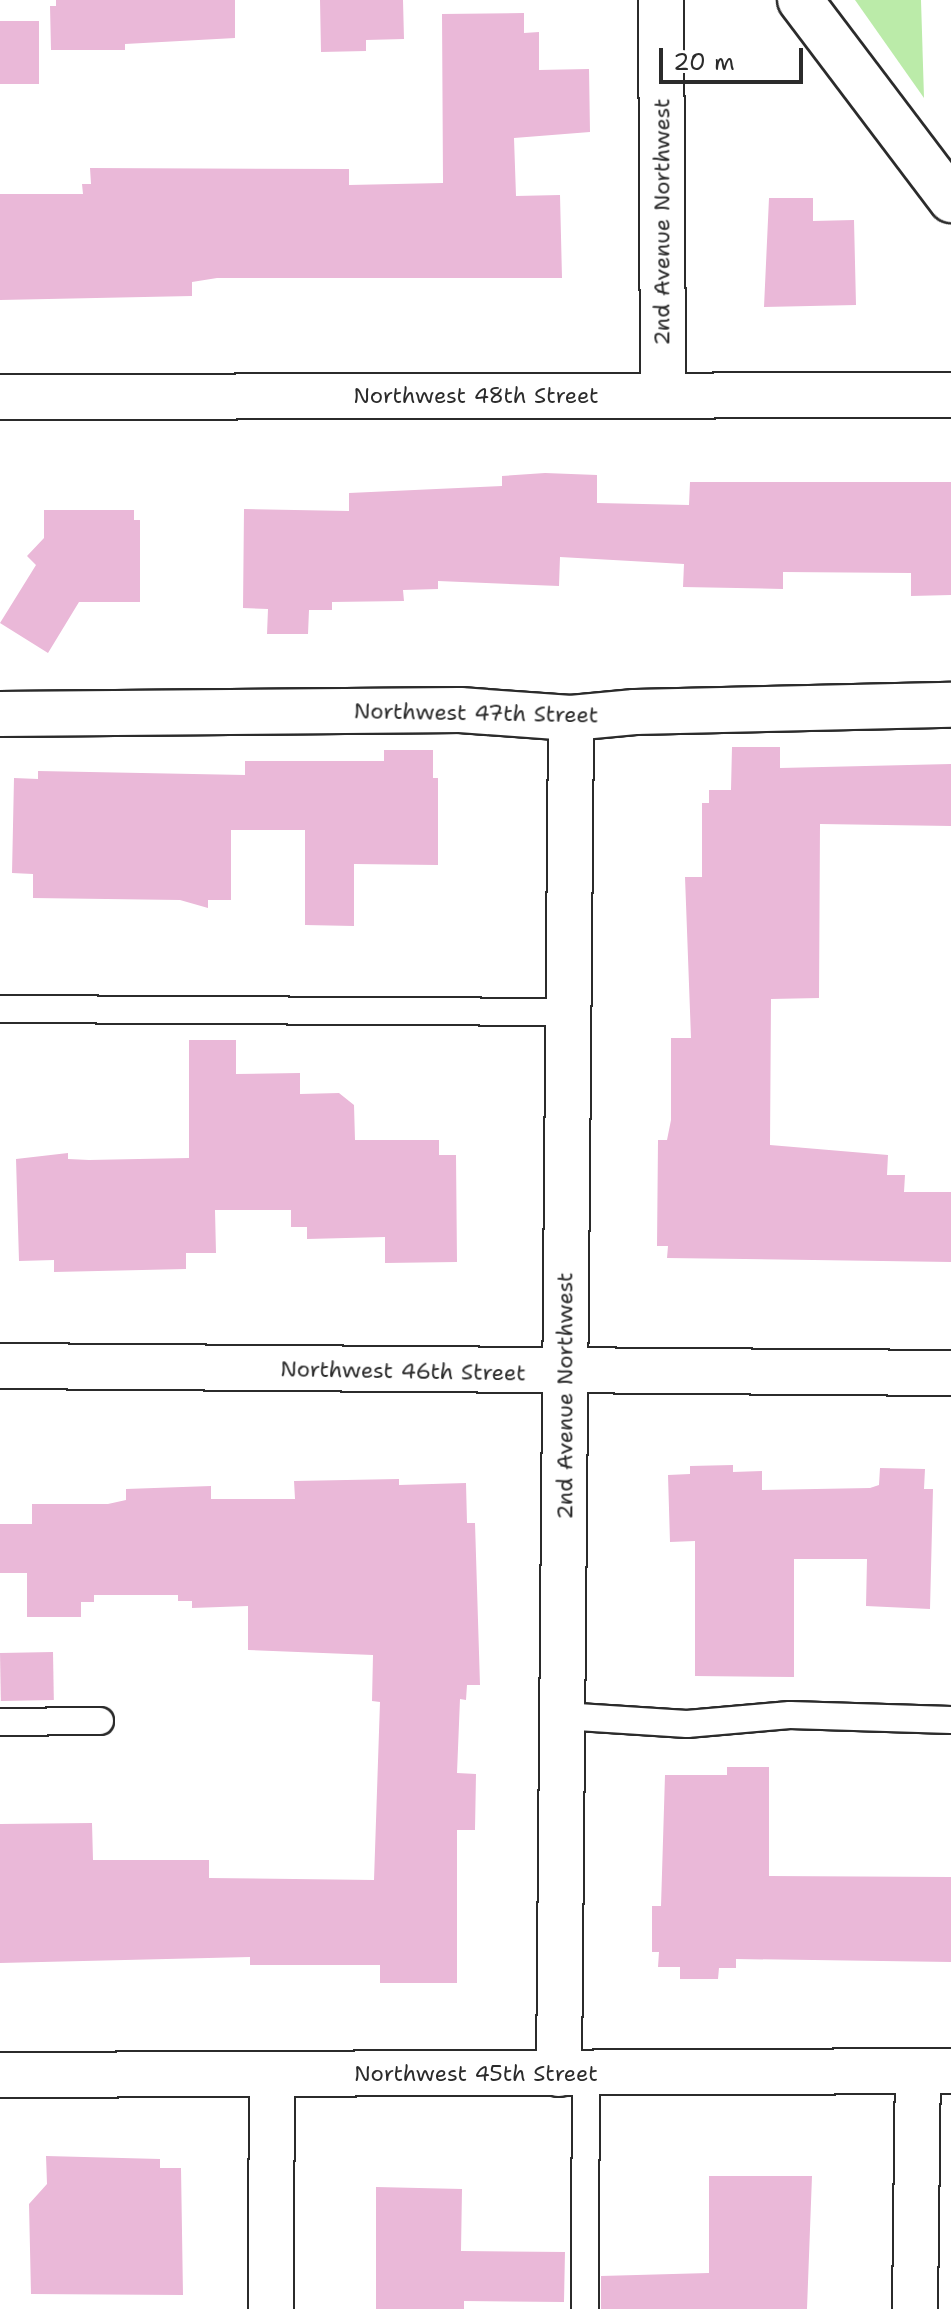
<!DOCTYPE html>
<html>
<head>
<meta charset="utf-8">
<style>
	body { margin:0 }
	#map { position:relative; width:951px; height:2309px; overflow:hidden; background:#fff; font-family:"Shantell Sans",sans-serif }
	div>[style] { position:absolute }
	.green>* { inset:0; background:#bbeba9 }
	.building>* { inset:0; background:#eab8d8; transform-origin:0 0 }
	.roads { filter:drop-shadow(2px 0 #2b2b2b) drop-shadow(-2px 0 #2b2b2b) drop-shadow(0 2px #2b2b2b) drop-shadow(0 -2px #2b2b2b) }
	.service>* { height:26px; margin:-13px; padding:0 13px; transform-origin:13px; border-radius:13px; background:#fff }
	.minor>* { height:44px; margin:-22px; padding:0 22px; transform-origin:22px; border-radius:22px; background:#fff }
	.secondary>* { height:44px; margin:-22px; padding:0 22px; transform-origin:22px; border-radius:22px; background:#fff }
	span { translate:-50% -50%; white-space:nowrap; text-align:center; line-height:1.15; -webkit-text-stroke:6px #fff; paint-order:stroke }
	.street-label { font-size:22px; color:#2b2b2b }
	.scale { position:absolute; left:659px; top:48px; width:144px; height:36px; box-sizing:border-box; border:4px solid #2b2b2b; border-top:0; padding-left:10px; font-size:24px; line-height:28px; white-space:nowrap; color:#2b2b2b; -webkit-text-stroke:6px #fff; paint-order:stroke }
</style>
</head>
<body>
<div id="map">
	<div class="green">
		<div style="clip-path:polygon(855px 0,921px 0,924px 98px)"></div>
	</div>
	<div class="building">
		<div style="clip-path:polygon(56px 0,235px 0,235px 38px,125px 44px,125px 50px,51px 50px,50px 6px,56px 6px)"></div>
		<div style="clip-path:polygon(320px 0,403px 0,404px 39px,366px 40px,366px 51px,321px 52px)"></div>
		<div style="clip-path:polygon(524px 13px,524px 33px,539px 32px,539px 70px,589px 69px,590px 132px,514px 138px,516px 196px,560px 195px,562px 278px,217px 278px,192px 282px,192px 296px,0 300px,0 194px,83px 194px,82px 184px,91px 184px,90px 168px,349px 169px,349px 185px,443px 183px,442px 14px)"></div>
		<div style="left:0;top:21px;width:39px;height:63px"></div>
		<div style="clip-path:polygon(769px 198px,813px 198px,813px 221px,854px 220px,856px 305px,764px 307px)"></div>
		<div style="clip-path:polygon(545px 473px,597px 475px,597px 503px,689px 505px,690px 482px,951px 482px,951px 595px,911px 596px,911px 573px,783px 572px,783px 589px,683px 587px,684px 564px,560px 557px,559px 586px,438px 581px,438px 589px,403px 590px,404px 601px,332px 602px,332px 610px,309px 610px,308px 634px,267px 634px,268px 609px,243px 608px,244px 509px,349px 511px,349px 493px,502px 486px,502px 476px)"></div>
		<div style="clip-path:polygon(44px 510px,134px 510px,134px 520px,140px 520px,140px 602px,79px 602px,48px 653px,0 623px,36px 565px,27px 556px,44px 538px)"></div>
		<div style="clip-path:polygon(732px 747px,780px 747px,780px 768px,951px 764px,951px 826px,820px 824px,819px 998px,771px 999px,770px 1145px,888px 1155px,887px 1175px,905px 1175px,904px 1192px,951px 1192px,951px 1262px,667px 1258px,668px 1246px,657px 1246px,658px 1140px,667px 1140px,671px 1120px,671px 1038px,691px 1038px,685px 877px,702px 877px,702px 803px,709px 803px,709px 790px,731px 790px)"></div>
		<div style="clip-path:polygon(384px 750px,433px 750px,433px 778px,438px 778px,438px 865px,354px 864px,354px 926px,305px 925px,305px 830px,231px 830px,231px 900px,208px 900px,208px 908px,180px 900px,33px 898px,33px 874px,12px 873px,14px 778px,38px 779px,38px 771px,245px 775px,245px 761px,384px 761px)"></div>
		<div style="clip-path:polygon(189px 1040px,236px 1040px,236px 1074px,300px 1073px,300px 1094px,339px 1093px,354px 1105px,355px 1140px,439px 1140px,439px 1155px,456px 1155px,457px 1262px,385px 1263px,385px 1237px,307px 1239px,307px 1227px,291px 1227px,291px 1210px,215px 1210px,216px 1253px,186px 1253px,186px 1269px,54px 1272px,54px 1260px,19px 1261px,16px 1159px,68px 1153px,68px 1159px,89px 1160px,189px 1158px)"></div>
		<div style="clip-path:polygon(733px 1465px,733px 1472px,762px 1471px,762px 1490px,870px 1488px,879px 1485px,880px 1468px,925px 1469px,924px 1489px,933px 1489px,930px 1609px,866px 1606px,867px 1559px,794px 1559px,794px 1677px,695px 1676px,695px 1541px,670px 1542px,668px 1475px,690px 1474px,690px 1466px)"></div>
		<div style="clip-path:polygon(399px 1479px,399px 1485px,466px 1483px,467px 1523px,475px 1523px,480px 1685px,467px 1685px,466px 1700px,460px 1699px,457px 1773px,476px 1774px,475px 1830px,457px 1830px,457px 1983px,380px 1983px,380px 1965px,250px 1965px,250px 1957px,0 1963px,0 1824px,92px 1823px,93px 1860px,209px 1860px,209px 1878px,374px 1880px,380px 1702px,372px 1701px,373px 1655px,248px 1650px,248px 1606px,192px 1608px,192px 1601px,178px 1601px,178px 1595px,94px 1595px,94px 1602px,81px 1602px,81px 1617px,27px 1617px,27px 1573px,0 1573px,0 1524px,32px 1524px,32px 1504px,108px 1504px,126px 1500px,126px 1489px,211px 1486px,211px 1499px,295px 1499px,294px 1481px)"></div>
		<div style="left:53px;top:1652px;width:48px;height:53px;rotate:89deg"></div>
		<div style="clip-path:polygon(727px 1767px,769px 1767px,769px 1876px,951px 1877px,951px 1962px,736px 1959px,736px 1968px,719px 1968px,718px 1979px,680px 1979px,680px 1967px,658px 1967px,659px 1952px,652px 1952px,652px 1906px,661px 1906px,665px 1775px,727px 1775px)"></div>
		<div style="clip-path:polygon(46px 2156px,160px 2159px,160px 2168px,181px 2168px,183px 2295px,31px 2294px,29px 2204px,47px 2184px)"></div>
		<div style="clip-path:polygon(709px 2176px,812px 2176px,807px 2309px,601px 2309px,601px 2276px,709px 2273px)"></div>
		<div style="clip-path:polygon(376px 2187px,462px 2189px,461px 2251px,565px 2252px,564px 2302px,464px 2301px,464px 2309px,376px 2309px)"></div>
	</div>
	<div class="roads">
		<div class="service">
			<div style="left:0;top:1009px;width:568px;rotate:0.3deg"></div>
			<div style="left:562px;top:1716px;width:125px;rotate:3.7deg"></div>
			<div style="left:687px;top:1724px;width:103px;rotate:-5deg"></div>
			<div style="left:790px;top:1715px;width:161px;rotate:1.8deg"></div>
			<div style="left:0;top:1722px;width:100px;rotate:-0.6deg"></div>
			<div style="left:585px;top:2309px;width:236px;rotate:-89.8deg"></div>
		</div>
		<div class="minor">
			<div style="left:661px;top:0;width:395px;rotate:89.7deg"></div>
			<div style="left:0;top:397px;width:951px;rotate:-0.12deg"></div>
			<div style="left:0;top:714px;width:460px;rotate:-0.5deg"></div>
			<div style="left:460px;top:710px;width:111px;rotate:4.1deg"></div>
			<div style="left:571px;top:718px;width:64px;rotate:-5.4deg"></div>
			<div style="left:635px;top:712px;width:316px;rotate:-1.3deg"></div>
			<div style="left:0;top:1366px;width:951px;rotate:0.42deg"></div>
			<div style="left:559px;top:2074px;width:1356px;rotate:-89.49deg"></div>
			<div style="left:0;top:2075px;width:951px;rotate:-0.24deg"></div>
			<div style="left:271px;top:2309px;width:235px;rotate:-89.8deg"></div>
			<div style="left:915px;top:2309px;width:238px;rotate:-89.3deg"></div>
		</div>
		<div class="secondary">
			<div style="left:800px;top:0;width:251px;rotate:52.9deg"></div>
		</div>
	</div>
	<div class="street-label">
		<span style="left:662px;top:222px;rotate:-90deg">2nd Avenue Northwest</span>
		<span style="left:476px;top:396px">Northwest 48th Street</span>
		<span style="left:476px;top:713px;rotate:1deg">Northwest 47th Street</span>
		<span style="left:403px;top:1371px;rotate:1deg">Northwest 46th Street</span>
		<span style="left:565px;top:1396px;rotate:-90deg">2nd Avenue Northwest</span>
		<span style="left:476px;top:2074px">Northwest 45th Street</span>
	</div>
	<div class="scale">20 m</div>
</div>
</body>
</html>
